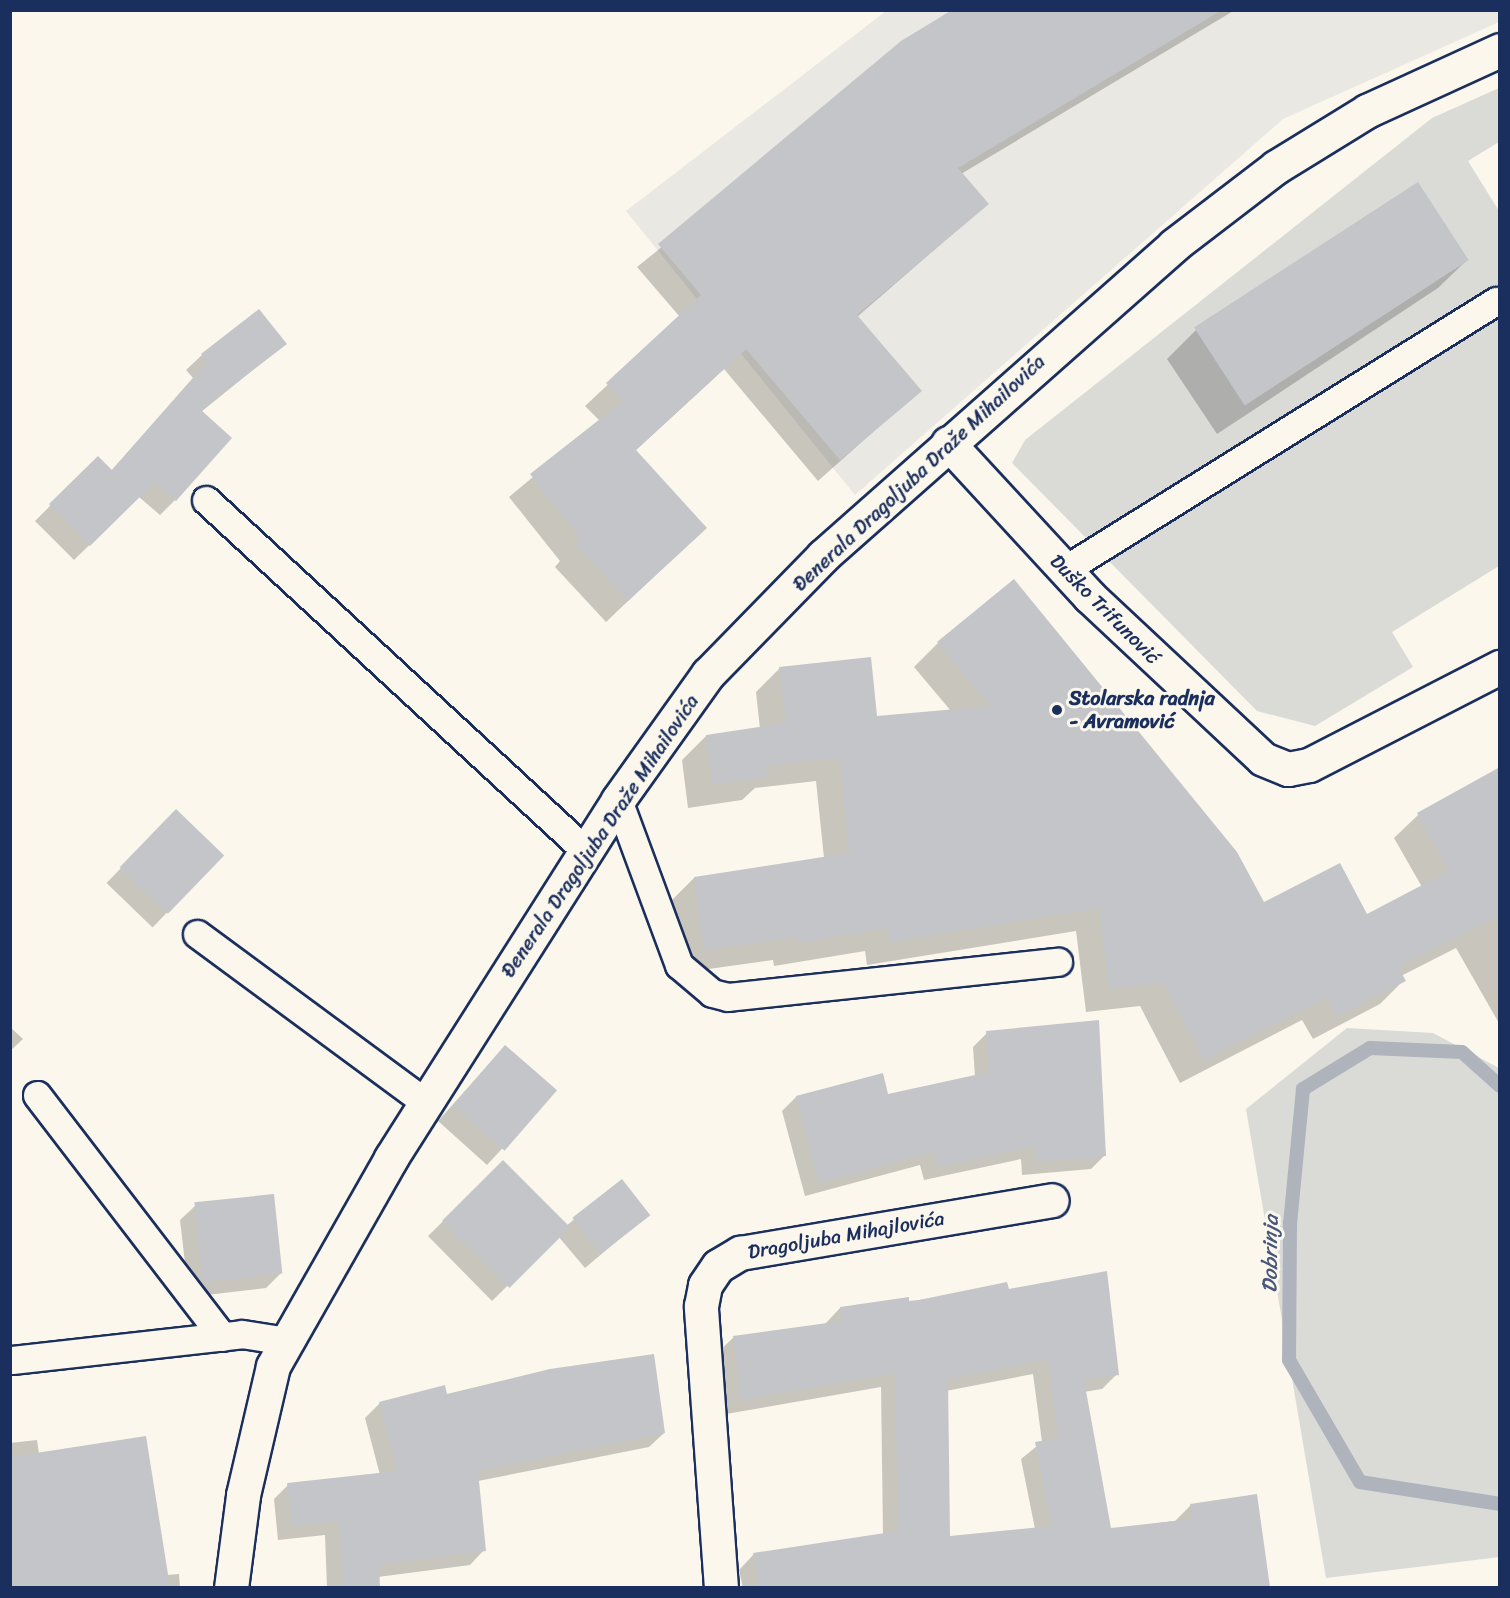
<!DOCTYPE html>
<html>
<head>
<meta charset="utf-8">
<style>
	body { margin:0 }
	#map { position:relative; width:1510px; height:1598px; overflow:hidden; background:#fbf7ec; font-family:Sriracha,sans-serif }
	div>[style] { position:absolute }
	.built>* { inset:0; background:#eae8e2 }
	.green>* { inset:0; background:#dadad7 }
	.shadow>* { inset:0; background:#0003; transform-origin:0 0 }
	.stream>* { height:14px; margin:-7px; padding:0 7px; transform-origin:7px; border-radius:7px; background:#afb3bb }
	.building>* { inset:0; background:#c3c5c9; transform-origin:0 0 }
	.roads { filter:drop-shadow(2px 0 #1b2f5e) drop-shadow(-2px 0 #1b2f5e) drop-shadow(0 2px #1b2f5e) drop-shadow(0 -2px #1b2f5e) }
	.service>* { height:27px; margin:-13.5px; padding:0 13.5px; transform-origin:13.5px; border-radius:13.5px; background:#fbf7ec }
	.minor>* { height:33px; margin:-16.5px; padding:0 16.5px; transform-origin:16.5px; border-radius:16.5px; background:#fbf7ec }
	.dots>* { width:16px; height:16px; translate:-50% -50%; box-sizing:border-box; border:3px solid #fbf7ec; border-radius:50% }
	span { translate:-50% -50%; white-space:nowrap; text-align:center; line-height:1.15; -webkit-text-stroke:6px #fbf7ec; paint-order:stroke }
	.street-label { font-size:20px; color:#1b2f5e }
	.poi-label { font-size:20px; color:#1b2f5e; font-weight:700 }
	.left { translate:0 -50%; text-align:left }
	.water-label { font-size:21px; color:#47577a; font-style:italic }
	.frame { position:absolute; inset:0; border:12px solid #1b2f5e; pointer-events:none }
</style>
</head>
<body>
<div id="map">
	<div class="built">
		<div style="clip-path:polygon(886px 11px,1499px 11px,1499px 22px,1283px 119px,855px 495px,626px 211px)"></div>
	</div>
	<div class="green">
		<div style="clip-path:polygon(1499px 88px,1499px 142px,1468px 161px,1499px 211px,1499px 566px,1392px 632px,1413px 667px,1315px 726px,1257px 711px,1012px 463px,1025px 440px,1432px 118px)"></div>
		<div style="clip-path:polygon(1347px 1028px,1433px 1033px,1499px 1068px,1500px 1557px,1326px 1578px,1246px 1109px)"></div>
	</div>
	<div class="shadow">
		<div style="clip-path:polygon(955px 10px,1235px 10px,961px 174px,987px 204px,857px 317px,920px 390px,818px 481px,724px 369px,635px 451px,683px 549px,606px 622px,555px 567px,560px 561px,509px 497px,600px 421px,585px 406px,680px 317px,637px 267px)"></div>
		<div style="clip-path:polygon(1467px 260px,1438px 288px,1217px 434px,1167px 359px,1196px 330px)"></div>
		<div style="clip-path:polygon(285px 344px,201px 412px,175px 500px,160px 515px,139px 497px,74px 560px,35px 521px,98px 458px,111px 471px,193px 378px,186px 370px,202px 355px)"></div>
		<div style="clip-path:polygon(938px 643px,1263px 904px,1366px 916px,1422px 887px,1394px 838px,1418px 815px,1500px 768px,1500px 1025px,1456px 948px,1401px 976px,1404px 980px,1380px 1004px,1313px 1039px,1302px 1020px,1180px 1083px,1140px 1006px,1086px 1012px,1076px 931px,867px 965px,865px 951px,774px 966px,773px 960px,680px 973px,670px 902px,694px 878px,824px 858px,816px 781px,755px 788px,742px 800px,688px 808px,682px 760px,706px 736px,760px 729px,756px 692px,780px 668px,876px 718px,951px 711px,914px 667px)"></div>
		<div style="left:176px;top:811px;width:64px;height:100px;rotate:44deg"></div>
		<div style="clip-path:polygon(1097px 1021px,1105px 1155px,1091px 1169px,1022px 1175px,1021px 1159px,924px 1180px,920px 1165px,805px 1196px,782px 1111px,796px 1097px,887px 1096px,975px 1077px,973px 1047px,987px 1033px)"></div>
		<div style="clip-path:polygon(10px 1027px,23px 1039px,10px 1051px)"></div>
		<div style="clip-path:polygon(490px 1063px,555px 1091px,487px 1165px,438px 1121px)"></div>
		<div style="clip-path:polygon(503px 1162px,566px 1226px,621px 1181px,648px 1215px,585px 1268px,558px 1236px,492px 1301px,428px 1236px)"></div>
		<div style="clip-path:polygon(196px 1205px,281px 1273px,266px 1288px,189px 1297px,180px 1220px)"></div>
		<div style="clip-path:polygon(evenodd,1008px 1291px,1117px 1374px,1102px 1389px,1084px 1392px,1110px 1529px,1175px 1521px,1190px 1506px,1256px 1496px,1269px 1588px,743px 1588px,739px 1570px,754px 1554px,883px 1535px,881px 1387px,726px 1414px,718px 1352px,734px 1337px,825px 1324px,840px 1308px,1008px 1291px,1033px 1374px,1042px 1442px,1021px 1459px,1035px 1529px,949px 1538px,946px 1391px,1033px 1374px)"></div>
		<div style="clip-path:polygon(446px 1396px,664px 1433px,649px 1447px,478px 1481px,484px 1550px,470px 1565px,378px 1577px,378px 1588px,327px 1588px,325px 1535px,278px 1540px,274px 1499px,288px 1485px,380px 1475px,365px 1418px,380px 1403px)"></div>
		<div style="clip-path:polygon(37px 1440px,39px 1454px,166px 1575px,179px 1574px,180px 1588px,10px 1588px,10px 1443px)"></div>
	</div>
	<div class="stream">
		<div style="left:1500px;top:1086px;width:51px;rotate:-138.2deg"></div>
		<div style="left:1462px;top:1052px;width:92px;rotate:-177.5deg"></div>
		<div style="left:1370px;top:1048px;width:79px;rotate:148.5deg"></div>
		<div style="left:1303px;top:1089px;width:135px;rotate:95.5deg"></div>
		<div style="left:1290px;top:1223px;width:137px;rotate:90.4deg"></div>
		<div style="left:1289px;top:1360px;width:141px;rotate:59.8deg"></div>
		<div style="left:1360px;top:1482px;width:142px;rotate:8.9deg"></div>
	</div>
	<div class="building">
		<div style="clip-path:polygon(952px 10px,1222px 10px,958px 168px,989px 204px,857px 315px,922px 391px,840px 460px,746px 349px,636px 450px,707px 528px,628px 601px,575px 544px,581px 539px,530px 474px,623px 401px,606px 383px,701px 295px,658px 244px,901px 41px)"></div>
		<div style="left:1418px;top:182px;width:93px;height:267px;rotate:57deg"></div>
		<div style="clip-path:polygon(259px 309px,287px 344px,201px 410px,232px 438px,176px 501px,155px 482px,90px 546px,49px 504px,98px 456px,112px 470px,207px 362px,201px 354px)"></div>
		<div style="clip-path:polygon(1014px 579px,1237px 852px,1264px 902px,1340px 863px,1367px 914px,1449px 871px,1417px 813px,1500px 767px,1500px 915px,1398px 967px,1406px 981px,1337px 1016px,1327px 997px,1204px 1060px,1164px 983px,1109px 989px,1099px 908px,890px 942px,888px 928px,798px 943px,797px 937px,704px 950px,694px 877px,849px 853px,840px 758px,766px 766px,768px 777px,712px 784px,706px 735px,786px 723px,779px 667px,871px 657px,877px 716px,990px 706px,937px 642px)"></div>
		<div style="left:176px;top:809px;width:67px;height:81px;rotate:44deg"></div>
		<div style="clip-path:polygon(1099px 1020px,1106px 1156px,1036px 1162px,1034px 1146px,938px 1167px,934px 1152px,819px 1183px,796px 1096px,883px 1073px,888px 1094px,989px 1072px,986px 1031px)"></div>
		<div style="left:505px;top:1045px;width:69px;height:80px;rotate:41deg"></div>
		<div style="left:503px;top:1160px;width:95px;height:86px;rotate:45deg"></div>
		<div style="left:622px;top:1179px;width:46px;height:63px;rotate:52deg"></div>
		<div style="left:274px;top:1194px;width:80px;height:80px;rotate:84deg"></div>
		<div style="clip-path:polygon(evenodd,1107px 1271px,1119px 1375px,1084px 1380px,1111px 1528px,1192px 1519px,1190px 1504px,1257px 1494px,1270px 1587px,760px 1587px,753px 1553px,898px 1531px,895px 1373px,741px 1400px,733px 1336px,842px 1321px,840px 1307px,909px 1297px,909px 1302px,1007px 1282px,1009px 1289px,1107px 1271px,1048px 1359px,1058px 1438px,1035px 1442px,1052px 1526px,950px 1536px,948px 1379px,1048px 1359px)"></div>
		<div style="clip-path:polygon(654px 1354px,665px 1433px,478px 1471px,486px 1551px,379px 1565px,380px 1587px,342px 1587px,339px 1521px,292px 1526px,287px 1483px,397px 1471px,379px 1402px,445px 1385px,447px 1394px,550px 1369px)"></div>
		<div style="clip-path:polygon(146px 1436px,170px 1587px,10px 1587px,10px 1457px)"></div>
	</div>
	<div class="roads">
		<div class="service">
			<div style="left:206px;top:500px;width:517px;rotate:42.73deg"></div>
			<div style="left:1064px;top:570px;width:509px;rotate:-31.91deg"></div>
			<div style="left:618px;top:800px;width:176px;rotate:69.7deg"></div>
			<div style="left:679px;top:965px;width:43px;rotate:40.3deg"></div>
			<div style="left:712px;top:993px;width:16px;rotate:14deg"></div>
			<div style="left:728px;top:997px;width:332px;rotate:-6.1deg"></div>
			<div style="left:197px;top:934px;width:285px;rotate:36.4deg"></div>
			<div style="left:37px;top:1095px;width:305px;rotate:52.5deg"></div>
			<div style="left:12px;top:1360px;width:231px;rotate:-6.4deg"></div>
			<div style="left:242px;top:1334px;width:45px;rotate:9deg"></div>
		</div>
		<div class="minor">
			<div style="left:948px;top:443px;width:208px;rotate:47.3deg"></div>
			<div style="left:1089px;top:596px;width:238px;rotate:43.1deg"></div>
			<div style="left:1263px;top:759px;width:27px;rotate:22deg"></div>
			<div style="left:1288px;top:769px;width:21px;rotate:-11deg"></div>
			<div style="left:1309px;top:765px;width:215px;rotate:-27.2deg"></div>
			<div style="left:231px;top:1588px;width:94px;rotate:-82.6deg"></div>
			<div style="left:243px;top:1495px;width:132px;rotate:-76.9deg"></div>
			<div style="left:273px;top:1366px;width:239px;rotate:-60.4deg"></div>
			<div style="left:391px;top:1158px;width:424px;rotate:-57.6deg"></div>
			<div style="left:618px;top:800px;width:155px;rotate:-54.5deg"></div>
			<div style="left:708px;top:674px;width:165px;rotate:-45.7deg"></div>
			<div style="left:823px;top:556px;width:469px;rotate:-41.5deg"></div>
			<div style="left:1174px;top:245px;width:128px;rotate:-37.4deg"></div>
			<div style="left:1276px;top:167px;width:107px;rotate:-31.6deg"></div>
			<div style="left:1367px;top:111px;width:146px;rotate:-24.6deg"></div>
			<div style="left:721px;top:1588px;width:283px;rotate:-94.1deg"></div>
			<div style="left:701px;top:1306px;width:21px;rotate:-79deg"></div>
			<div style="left:705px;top:1285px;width:23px;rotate:-56deg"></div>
			<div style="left:718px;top:1266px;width:26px;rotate:-31deg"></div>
			<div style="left:740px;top:1253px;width:316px;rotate:-9.6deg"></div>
		</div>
	</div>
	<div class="dots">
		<div style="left:1057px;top:710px;background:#1b2f5e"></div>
	</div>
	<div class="street-label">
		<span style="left:919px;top:473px;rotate:-43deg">Đenerala Dragoljuba Draže Mihailovića</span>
		<span style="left:1105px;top:609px;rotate:45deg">Duško Trifunović</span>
		<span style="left:600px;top:836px;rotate:-56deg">Đenerala Dragoljuba Draže Mihailovića</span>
		<span style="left:846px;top:1235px;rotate:-10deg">Dragoljuba Mihajlovića</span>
	</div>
	<div class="poi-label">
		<span class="left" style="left:1069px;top:710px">Stolarska radnja<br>- Avramović</span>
	</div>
	<div class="water-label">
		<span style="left:1270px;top:1254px;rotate:-89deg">Dobrinja</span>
	</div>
	<div class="frame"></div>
</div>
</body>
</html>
